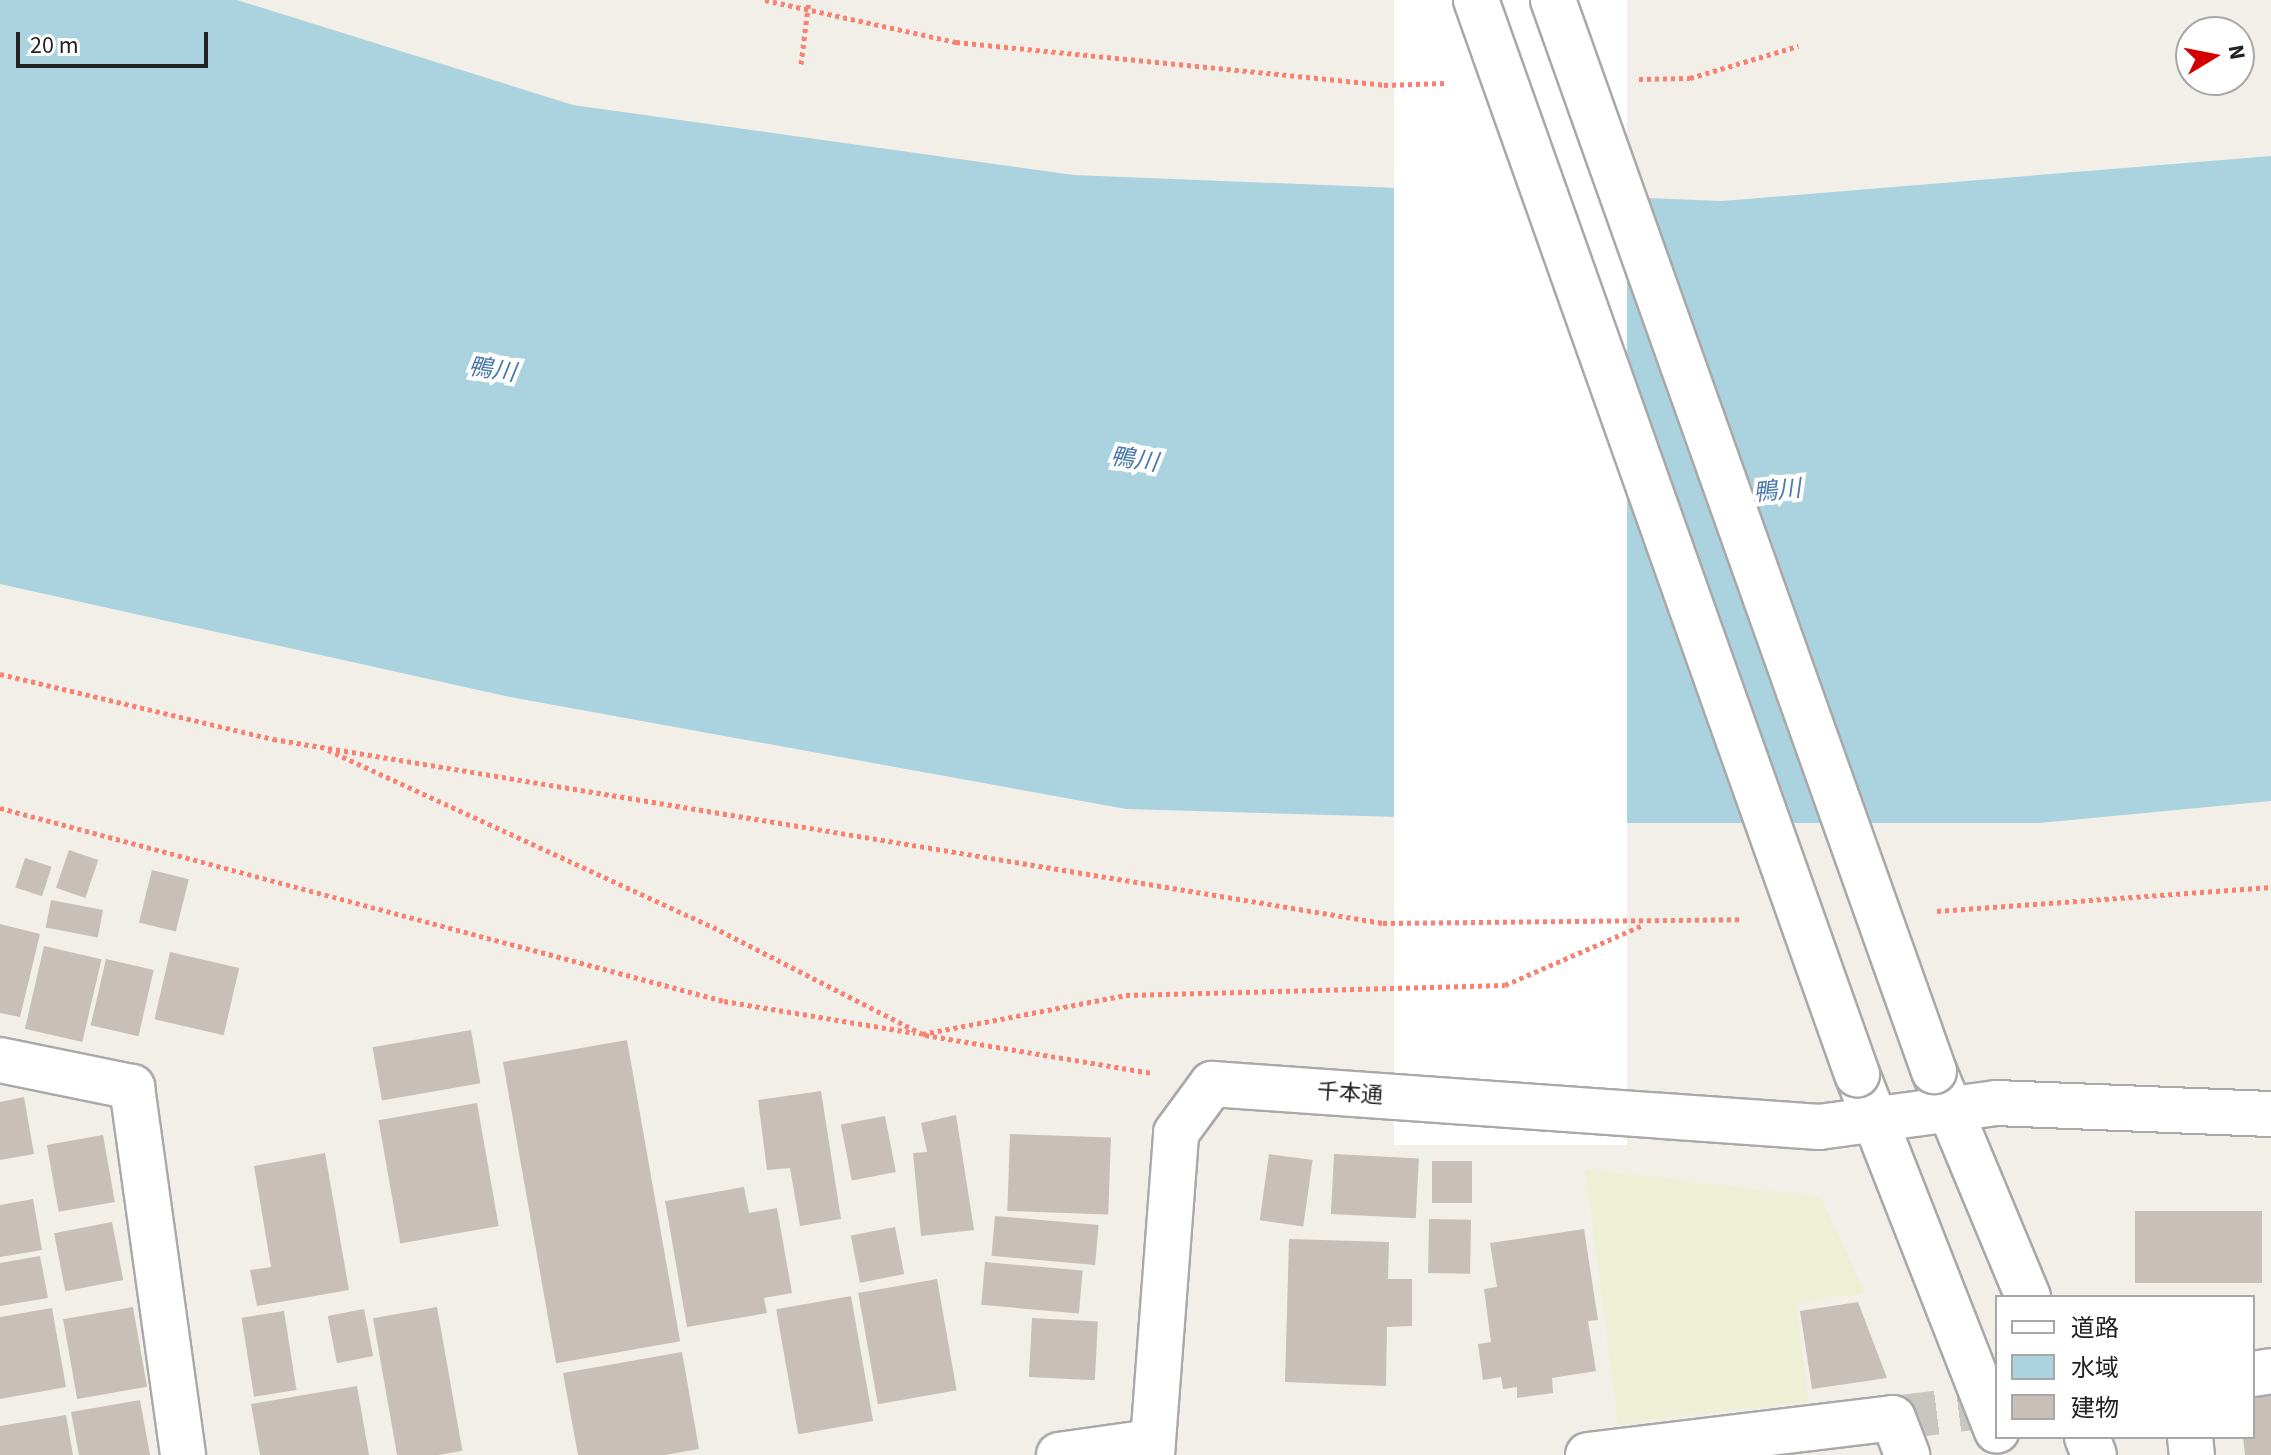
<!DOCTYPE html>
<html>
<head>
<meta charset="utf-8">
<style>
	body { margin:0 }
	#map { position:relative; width:2271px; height:1455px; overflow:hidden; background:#f2efe9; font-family:"Source Sans 3","Noto Sans JP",sans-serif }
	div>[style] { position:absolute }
	.farmland>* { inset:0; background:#eef0d5 }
	.water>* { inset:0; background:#aad3df }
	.pier>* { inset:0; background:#fff; transform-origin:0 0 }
	.building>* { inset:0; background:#c7bfb8; transform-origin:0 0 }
	.minor-tunnel>* { height:44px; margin-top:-22px; transform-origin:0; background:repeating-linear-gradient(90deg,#c8c6c1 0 44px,transparent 0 66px) }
	.path>* { height:5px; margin-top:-2.5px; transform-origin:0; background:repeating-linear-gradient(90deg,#fa8072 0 4px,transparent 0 8px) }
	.roads { filter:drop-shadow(2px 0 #a9a9a9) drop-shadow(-2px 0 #a9a9a9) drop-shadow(0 2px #a9a9a9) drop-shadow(0 -2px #a9a9a9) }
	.minor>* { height:44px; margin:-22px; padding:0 22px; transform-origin:22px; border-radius:22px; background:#fff }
	.tertiary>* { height:44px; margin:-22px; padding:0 22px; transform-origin:22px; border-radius:22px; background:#fff }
	.bridges { filter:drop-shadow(2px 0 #a9a9a9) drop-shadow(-2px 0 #a9a9a9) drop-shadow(0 2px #a9a9a9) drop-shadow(0 -2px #a9a9a9) }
	.tertiary-bridge>* { height:44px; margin:-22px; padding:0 22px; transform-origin:22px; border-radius:22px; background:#fff }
	span { translate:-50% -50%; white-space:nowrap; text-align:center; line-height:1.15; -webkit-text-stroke:8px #fff; paint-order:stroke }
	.street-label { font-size:22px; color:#222 }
	.water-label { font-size:24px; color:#4a7aab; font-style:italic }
	.legend { position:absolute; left:1995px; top:1295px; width:260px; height:144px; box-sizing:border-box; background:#fff; border:2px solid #a7a7a7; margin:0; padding:10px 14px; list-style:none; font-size:24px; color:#222 }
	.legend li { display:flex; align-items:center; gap:16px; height:40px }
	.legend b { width:40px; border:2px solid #a7a7a7 }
	.north { position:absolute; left:2175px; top:16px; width:80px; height:80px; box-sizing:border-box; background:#fff; border:2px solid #a7a7a7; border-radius:50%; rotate:80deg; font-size:22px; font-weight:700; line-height:32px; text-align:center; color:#222 }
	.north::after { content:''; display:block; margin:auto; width:28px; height:36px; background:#d40000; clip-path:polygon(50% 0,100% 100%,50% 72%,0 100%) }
	.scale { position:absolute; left:16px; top:32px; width:192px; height:36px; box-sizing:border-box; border:4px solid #222; border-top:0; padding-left:10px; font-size:24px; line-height:28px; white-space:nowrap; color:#222; -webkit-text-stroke:6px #fff; paint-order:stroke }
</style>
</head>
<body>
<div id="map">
	<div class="farmland">
		<div style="clip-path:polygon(1585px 1169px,1821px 1197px,1865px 1293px,1796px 1303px,1809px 1401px,1618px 1424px)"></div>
	</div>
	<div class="water">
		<div style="clip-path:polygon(0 0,237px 0,573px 105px,1074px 175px,1722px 201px,2271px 156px,2271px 801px,2039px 823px,1606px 823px,1126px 809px,510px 697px,0 584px)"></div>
	</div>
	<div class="pier">
		<div style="left:1394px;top:0;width:233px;height:1145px"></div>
	</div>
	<div class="building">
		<div style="left:69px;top:850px;width:31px;height:40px;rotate:19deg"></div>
		<div style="left:25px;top:858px;width:28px;height:31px;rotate:18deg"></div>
		<div style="left:152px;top:870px;width:38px;height:54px;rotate:14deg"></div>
		<div style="left:51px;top:900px;width:53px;height:28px;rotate:11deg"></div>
		<div style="clip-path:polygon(0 924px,40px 934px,20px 1017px,0 1013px)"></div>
		<div style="left:44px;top:946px;width:59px;height:85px;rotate:13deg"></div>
		<div style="left:170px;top:952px;width:71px;height:69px;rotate:13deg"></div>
		<div style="left:106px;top:959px;width:49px;height:68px;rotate:13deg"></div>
		<div style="left:471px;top:1030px;width:54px;height:100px;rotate:80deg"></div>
		<div style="left:627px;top:1040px;width:306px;height:126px;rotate:80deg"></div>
		<div style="clip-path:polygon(821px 1091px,841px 1219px,800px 1226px,790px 1168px,767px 1170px,758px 1100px)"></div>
		<div style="clip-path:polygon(24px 1097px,34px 1154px,0 1160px,0 1102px)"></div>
		<div style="left:477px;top:1103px;width:125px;height:100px;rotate:80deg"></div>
		<div style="clip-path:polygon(956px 1115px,974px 1230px,921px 1236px,913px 1153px,927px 1152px,921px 1123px)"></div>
		<div style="left:885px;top:1116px;width:57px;height:45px;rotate:79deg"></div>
		<div style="left:1010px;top:1134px;width:101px;height:77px;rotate:2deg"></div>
		<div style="left:103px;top:1135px;width:68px;height:57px;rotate:80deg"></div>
		<div style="clip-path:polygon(325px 1153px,349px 1290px,257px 1306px,250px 1270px,271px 1267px,254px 1166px)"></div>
		<div style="left:1269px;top:1154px;width:44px;height:67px;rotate:8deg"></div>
		<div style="left:1334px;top:1154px;width:85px;height:60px;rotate:3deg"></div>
		<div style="left:1432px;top:1161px;width:40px;height:42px"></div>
		<div style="clip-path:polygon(744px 1187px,749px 1213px,777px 1208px,792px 1293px,764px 1298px,767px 1313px,687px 1327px,665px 1201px)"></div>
		<div style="clip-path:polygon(33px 1199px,42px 1250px,0 1257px,0 1205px)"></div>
		<div style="left:2135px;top:1211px;width:127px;height:72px"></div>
		<div style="left:995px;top:1216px;width:104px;height:40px;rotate:5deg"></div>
		<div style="left:1429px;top:1219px;width:42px;height:54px;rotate:1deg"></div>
		<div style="left:112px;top:1222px;width:59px;height:59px;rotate:79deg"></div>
		<div style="left:895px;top:1227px;width:48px;height:45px;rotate:79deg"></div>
		<div style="clip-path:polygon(1584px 1229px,1598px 1320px,1588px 1321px,1596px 1371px,1552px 1378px,1553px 1393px,1517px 1398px,1517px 1387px,1503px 1389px,1501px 1377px,1483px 1380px,1478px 1344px,1491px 1342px,1484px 1289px,1497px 1287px,1490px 1243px)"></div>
		<div style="clip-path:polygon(1289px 1239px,1389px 1242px,1388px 1279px,1412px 1279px,1412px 1326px,1387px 1327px,1386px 1386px,1285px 1382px)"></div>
		<div style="clip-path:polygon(40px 1256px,48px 1298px,0 1306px,0 1263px)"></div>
		<div style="left:985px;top:1262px;width:98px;height:43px;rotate:5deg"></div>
		<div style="left:937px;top:1279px;width:113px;height:80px;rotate:80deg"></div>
		<div style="left:851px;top:1296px;width:127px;height:76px;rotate:80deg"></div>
		<div style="clip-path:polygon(1858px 1302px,1887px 1378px,1812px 1389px,1800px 1311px)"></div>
		<div style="left:133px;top:1307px;width:81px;height:71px;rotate:80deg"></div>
		<div style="left:437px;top:1307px;width:146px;height:65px;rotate:80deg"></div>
		<div style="clip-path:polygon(52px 1308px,66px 1387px,0 1399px,0 1317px)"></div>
		<div style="left:364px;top:1309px;width:48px;height:37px;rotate:79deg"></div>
		<div style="left:284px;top:1311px;width:80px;height:43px;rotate:81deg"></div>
		<div style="left:1032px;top:1318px;width:66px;height:59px;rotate:3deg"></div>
		<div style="clip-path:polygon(682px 1352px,699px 1449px,665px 1455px,578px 1455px,563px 1373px)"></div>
		<div style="clip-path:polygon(357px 1386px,369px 1455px,260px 1455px,251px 1404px)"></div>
		<div style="clip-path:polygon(2271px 1390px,2271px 1455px,2245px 1455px,2243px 1437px,2253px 1437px,2253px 1391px)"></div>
		<div style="clip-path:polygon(140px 1400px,150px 1455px,79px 1455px,71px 1412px)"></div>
		<div style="clip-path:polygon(66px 1415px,73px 1455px,0 1455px,0 1426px)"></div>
	</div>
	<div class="minor-tunnel">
		<div style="left:1893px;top:1418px;width:105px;rotate:-7.1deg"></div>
	</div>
	<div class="path">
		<div style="left:765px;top:0;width:196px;rotate:12.4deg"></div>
		<div style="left:956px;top:42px;width:430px;rotate:5.7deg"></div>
		<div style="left:1384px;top:85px;width:61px;rotate:-1.9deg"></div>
		<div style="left:801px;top:64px;width:64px;rotate:-82.9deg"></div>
		<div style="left:1639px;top:79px;width:51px;rotate:-1.1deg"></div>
		<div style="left:1690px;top:78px;width:113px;rotate:-16.5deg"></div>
		<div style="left:0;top:674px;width:281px;rotate:13.4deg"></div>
		<div style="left:273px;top:739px;width:1125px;rotate:9.41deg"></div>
		<div style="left:1383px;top:923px;width:360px;rotate:-0.6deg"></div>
		<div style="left:328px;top:750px;width:424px;rotate:24.7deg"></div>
		<div style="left:713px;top:927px;width:235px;rotate:27.1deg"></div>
		<div style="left:922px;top:1034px;width:208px;rotate:-10.8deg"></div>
		<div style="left:1126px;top:995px;width:379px;rotate:-1.5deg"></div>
		<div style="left:1505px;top:985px;width:148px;rotate:-23.5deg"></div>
		<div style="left:0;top:808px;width:749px;rotate:14.93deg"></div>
		<div style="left:724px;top:1001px;width:194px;rotate:9.5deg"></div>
		<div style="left:1937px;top:911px;width:335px;rotate:-4.1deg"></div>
		<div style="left:925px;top:1035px;width:230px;rotate:9.5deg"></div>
	</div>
	<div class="roads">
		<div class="minor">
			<div style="left:0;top:1060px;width:135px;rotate:11.6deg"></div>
			<div style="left:132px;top:1087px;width:372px;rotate:82.1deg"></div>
			<div style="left:2253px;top:1374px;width:18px;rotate:-9deg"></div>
			<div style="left:2190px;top:1437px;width:18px;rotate:84deg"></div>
			<div style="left:1152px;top:1455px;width:323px;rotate:-85.7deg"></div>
			<div style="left:1176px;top:1133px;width:61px;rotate:-53.7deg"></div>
			<div style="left:1212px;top:1084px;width:609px;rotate:4.05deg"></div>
			<div style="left:1819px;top:1127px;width:179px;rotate:-7.7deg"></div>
			<div style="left:1996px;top:1103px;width:275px;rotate:2.3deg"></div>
			<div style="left:1588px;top:1455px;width:307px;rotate:-6.9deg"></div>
			<div style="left:1893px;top:1418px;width:40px;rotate:69deg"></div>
		</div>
		<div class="tertiary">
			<div style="left:1934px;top:1071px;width:245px;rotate:67.4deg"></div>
			<div style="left:1857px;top:1074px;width:383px;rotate:68.6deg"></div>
			<div style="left:2087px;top:1437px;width:19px;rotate:69deg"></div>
			<div style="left:1059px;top:1455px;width:92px;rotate:-8.1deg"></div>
		</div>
	</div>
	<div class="bridges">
		<div class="tertiary-bridge">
			<div style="left:1476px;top:0;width:1140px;rotate:70.47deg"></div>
			<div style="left:1553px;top:0;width:1137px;rotate:70.42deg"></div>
		</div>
	</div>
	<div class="street-label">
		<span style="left:1350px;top:1094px;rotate:4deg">千本通</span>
	</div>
	<div class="water-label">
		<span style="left:492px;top:370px;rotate:8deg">鴨川</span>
		<span style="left:1134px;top:460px;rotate:8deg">鴨川</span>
		<span style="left:1777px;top:491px;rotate:-6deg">鴨川</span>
	</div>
	<ul class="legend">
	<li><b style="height:10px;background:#fff"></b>道路</li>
	<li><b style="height:22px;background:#aad3df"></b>水域</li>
	<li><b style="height:22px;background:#c7bfb8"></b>建物</li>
	</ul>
	<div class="north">N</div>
	<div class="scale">20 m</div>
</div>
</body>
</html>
